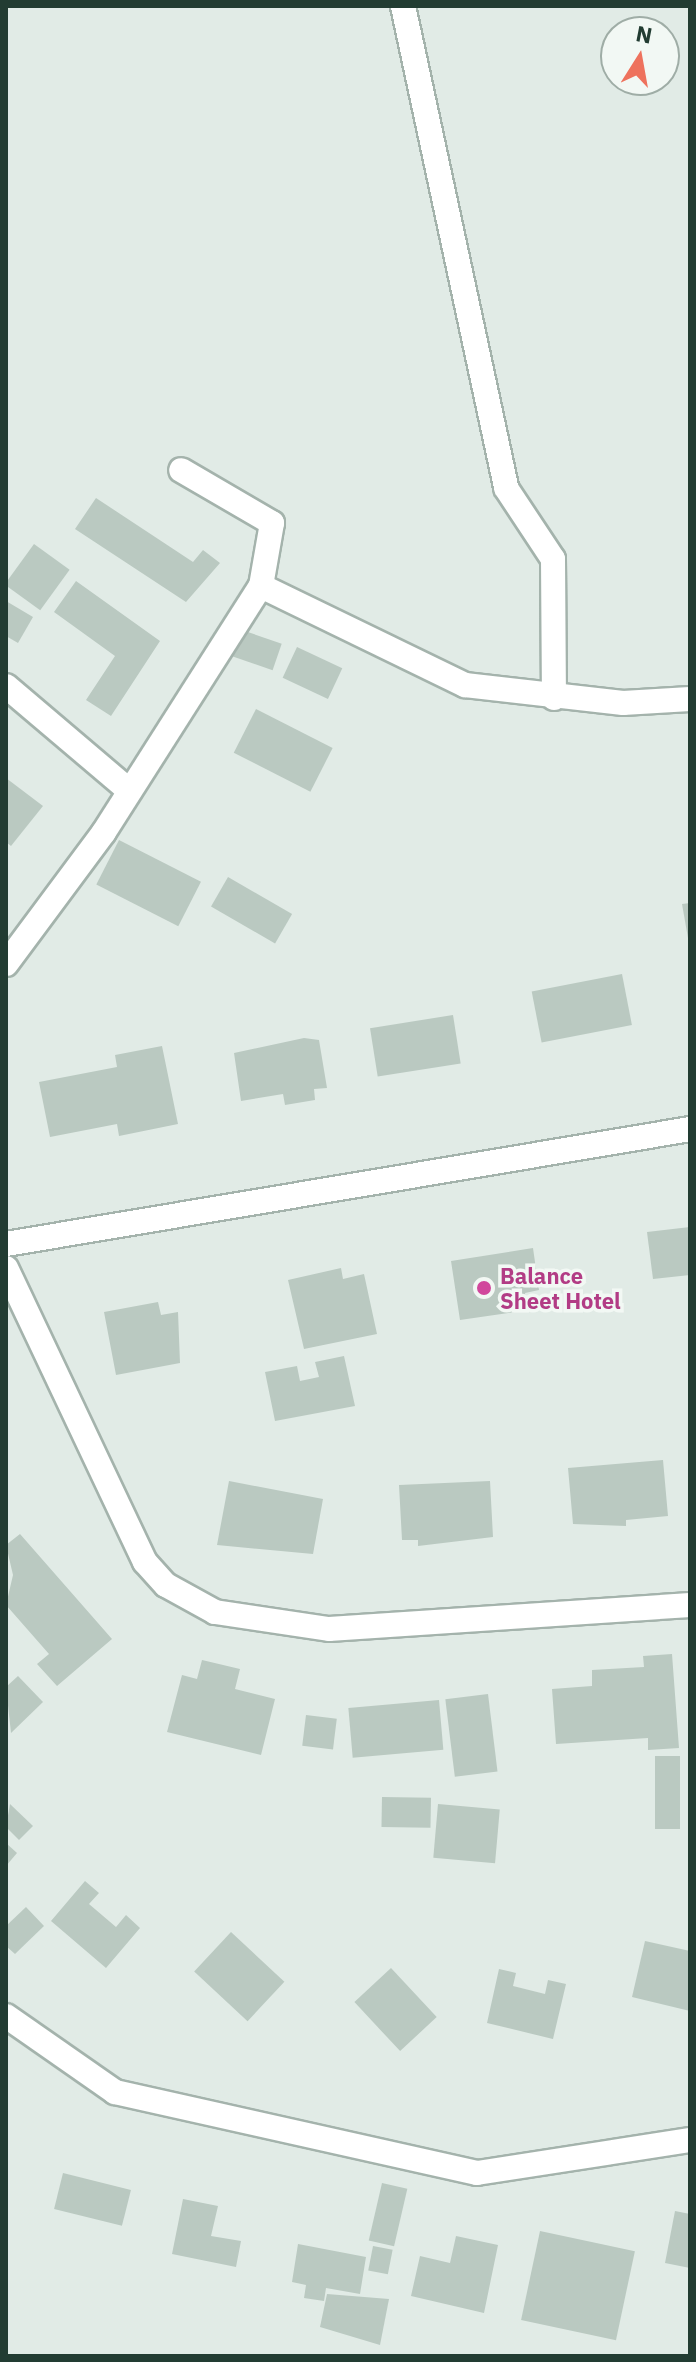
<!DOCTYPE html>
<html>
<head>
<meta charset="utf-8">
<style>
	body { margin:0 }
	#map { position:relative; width:696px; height:2362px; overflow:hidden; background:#e1ebe6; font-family:"IBM Plex Sans",sans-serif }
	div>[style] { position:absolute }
	.building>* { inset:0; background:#bac9c1; transform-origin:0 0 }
	.roads { filter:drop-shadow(2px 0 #a4b3ac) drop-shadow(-2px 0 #a4b3ac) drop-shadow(0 2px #a4b3ac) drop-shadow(0 -2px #a4b3ac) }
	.minor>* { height:24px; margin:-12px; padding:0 12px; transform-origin:12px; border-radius:12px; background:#fff }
	.dots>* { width:22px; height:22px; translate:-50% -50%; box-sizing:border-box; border:4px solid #f2f8f4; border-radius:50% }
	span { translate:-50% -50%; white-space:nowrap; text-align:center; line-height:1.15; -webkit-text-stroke:7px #f2f8f4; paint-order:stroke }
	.hotel-label { font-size:22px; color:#b23c85; font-weight:700 }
	.left { translate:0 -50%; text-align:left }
	.frame { position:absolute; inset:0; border:8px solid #223c32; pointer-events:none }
	.north { position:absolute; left:600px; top:16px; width:80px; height:80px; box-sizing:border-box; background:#f2f8f4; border:2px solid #9fada6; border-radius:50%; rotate:11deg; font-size:22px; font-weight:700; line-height:32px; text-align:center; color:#223c32 }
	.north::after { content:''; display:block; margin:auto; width:28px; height:36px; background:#ee725d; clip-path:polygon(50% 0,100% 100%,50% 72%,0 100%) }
</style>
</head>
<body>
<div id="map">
	<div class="building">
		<div style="clip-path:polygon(96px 498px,193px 562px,203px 550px,220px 563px,186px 602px,75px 529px)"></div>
		<div style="left:34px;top:544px;width:44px;height:50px;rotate:36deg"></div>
		<div style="clip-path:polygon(76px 581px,160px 641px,111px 716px,86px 700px,115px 656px,54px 612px)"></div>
		<div style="clip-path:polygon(6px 601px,33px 617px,18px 643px,6px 636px)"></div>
		<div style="left:242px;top:630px;width:42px;height:28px;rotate:19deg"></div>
		<div style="left:297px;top:647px;width:50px;height:34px;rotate:25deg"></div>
		<div style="left:256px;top:709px;width:86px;height:49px;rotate:27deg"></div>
		<div style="clip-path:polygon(6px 778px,43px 806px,11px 846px,6px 842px)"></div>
		<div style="left:119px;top:840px;width:92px;height:50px;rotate:27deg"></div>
		<div style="left:228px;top:877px;width:74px;height:34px;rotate:30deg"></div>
		<div style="clip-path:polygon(690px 903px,690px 938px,688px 938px,682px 904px)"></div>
		<div style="left:622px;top:974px;width:52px;height:92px;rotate:79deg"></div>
		<div style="left:453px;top:1015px;width:49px;height:84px;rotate:81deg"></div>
		<div style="clip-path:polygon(304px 1038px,319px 1040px,327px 1088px,314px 1089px,315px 1100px,285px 1105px,283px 1094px,241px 1101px,234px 1053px)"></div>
		<div style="clip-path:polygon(162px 1046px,178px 1124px,119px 1136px,117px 1124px,50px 1137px,39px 1082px,117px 1067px,115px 1055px)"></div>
		<div style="clip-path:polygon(690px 1227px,690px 1275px,653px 1279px,647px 1232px)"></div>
		<div style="clip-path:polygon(533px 1248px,539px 1290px,525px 1293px,528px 1310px,460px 1320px,451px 1261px)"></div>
		<div style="clip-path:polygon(341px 1268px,343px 1279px,364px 1274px,377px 1334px,304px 1349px,288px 1280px)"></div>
		<div style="clip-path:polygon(158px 1302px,161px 1315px,178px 1312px,180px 1363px,116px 1375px,104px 1312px)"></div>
		<div style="clip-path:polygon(344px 1356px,355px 1406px,275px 1421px,265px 1372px,297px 1366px,300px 1381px,319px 1377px,315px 1362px)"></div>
		<div style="clip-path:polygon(663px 1460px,668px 1516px,626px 1520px,626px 1526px,573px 1524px,568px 1468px)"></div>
		<div style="clip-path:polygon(229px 1481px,323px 1499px,313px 1554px,217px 1545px)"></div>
		<div style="clip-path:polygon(490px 1481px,493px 1537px,418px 1546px,418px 1540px,402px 1540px,399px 1485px)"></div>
		<div style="clip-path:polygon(20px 1534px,112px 1639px,57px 1686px,37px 1664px,49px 1654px,6px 1605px,13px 1575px,6px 1545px)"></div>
		<div style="clip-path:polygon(672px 1654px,679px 1748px,648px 1750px,648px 1738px,556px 1744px,552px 1689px,592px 1686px,592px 1670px,644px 1667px,643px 1656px)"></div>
		<div style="clip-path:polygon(202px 1660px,240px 1669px,235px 1689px,275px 1699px,261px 1755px,167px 1732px,182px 1675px,197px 1679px)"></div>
		<div style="clip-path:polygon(18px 1676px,43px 1702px,11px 1733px,6px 1687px)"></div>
		<div style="left:488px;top:1694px;width:78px;height:43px;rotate:83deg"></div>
		<div style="left:439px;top:1700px;width:50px;height:91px;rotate:85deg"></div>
		<div style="left:306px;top:1715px;width:31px;height:31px;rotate:7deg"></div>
		<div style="left:655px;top:1756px;width:25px;height:73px"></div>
		<div style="left:382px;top:1797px;width:49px;height:30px;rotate:1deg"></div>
		<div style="clip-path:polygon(10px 1804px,33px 1826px,19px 1840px,6px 1827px)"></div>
		<div style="left:438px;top:1804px;width:62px;height:54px;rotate:5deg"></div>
		<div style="clip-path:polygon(6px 1843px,17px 1853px,6px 1866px)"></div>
		<div style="clip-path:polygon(85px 1881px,99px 1893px,89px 1904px,116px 1927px,126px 1915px,140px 1928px,106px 1968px,51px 1921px)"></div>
		<div style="clip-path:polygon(26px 1907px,44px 1926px,15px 1954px,6px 1946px,6px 1926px)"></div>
		<div style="left:231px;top:1932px;width:73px;height:54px;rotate:43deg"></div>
		<div style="clip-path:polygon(645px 1941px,690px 1951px,690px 2011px,632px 1997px)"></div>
		<div style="left:391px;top:1968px;width:67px;height:50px;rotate:47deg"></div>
		<div style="clip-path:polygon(499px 1969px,516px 1973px,513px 1986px,545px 1994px,548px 1980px,566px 1984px,553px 2039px,487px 2023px)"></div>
		<div style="left:63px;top:2173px;width:70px;height:37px;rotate:14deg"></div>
		<div style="left:382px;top:2183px;width:26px;height:59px;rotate:13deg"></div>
		<div style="clip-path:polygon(183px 2199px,218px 2206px,211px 2236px,241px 2241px,236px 2267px,172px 2254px)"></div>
		<div style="clip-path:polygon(675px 2211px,690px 2214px,690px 2268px,665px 2263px)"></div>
		<div style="left:540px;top:2231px;width:97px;height:91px;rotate:12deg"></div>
		<div style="clip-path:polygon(456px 2236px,498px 2245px,484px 2313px,411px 2296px,420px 2256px,450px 2263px)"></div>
		<div style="clip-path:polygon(298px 2244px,366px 2257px,360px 2294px,326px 2288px,324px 2301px,304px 2298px,306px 2285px,292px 2282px)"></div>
		<div style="left:373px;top:2246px;width:20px;height:25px;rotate:11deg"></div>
		<div style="clip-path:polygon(327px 2294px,389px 2299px,380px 2345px,320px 2327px)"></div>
	</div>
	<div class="roads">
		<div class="minor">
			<div style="left:403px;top:6px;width:493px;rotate:77.9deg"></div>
			<div style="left:506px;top:488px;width:85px;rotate:56.5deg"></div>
			<div style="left:553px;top:559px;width:139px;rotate:89.6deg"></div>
			<div style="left:261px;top:586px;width:227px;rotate:25.9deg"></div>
			<div style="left:465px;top:685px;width:159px;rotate:6.5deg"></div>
			<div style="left:623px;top:703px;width:67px;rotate:-3.4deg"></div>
			<div style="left:6px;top:686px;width:162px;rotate:40.3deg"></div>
			<div style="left:6px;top:964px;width:164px;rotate:-53.4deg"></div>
			<div style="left:104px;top:832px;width:292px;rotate:-57.5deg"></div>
			<div style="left:261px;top:586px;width:64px;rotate:-80.1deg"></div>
			<div style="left:272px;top:523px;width:105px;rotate:-149.8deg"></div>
			<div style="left:6px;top:1244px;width:694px;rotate:-9.54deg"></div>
			<div style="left:6px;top:1268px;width:325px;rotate:64.7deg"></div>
			<div style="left:145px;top:1562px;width:31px;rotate:48deg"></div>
			<div style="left:166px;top:1585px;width:56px;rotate:28.9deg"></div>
			<div style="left:215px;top:1612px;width:115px;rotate:8.5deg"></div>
			<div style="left:329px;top:1629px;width:362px;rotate:-3.8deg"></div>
			<div style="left:6px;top:2016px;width:133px;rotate:34.9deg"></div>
			<div style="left:115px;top:2092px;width:371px;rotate:12.6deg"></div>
			<div style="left:477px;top:2173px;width:216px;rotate:-8.8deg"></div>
		</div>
	</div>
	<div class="dots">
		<div style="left:484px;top:1288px;background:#d1479c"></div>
	</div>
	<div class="hotel-label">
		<span class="left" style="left:500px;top:1288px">Balance<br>Sheet Hotel</span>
	</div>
	<div class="frame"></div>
	<div class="north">N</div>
</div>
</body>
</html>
